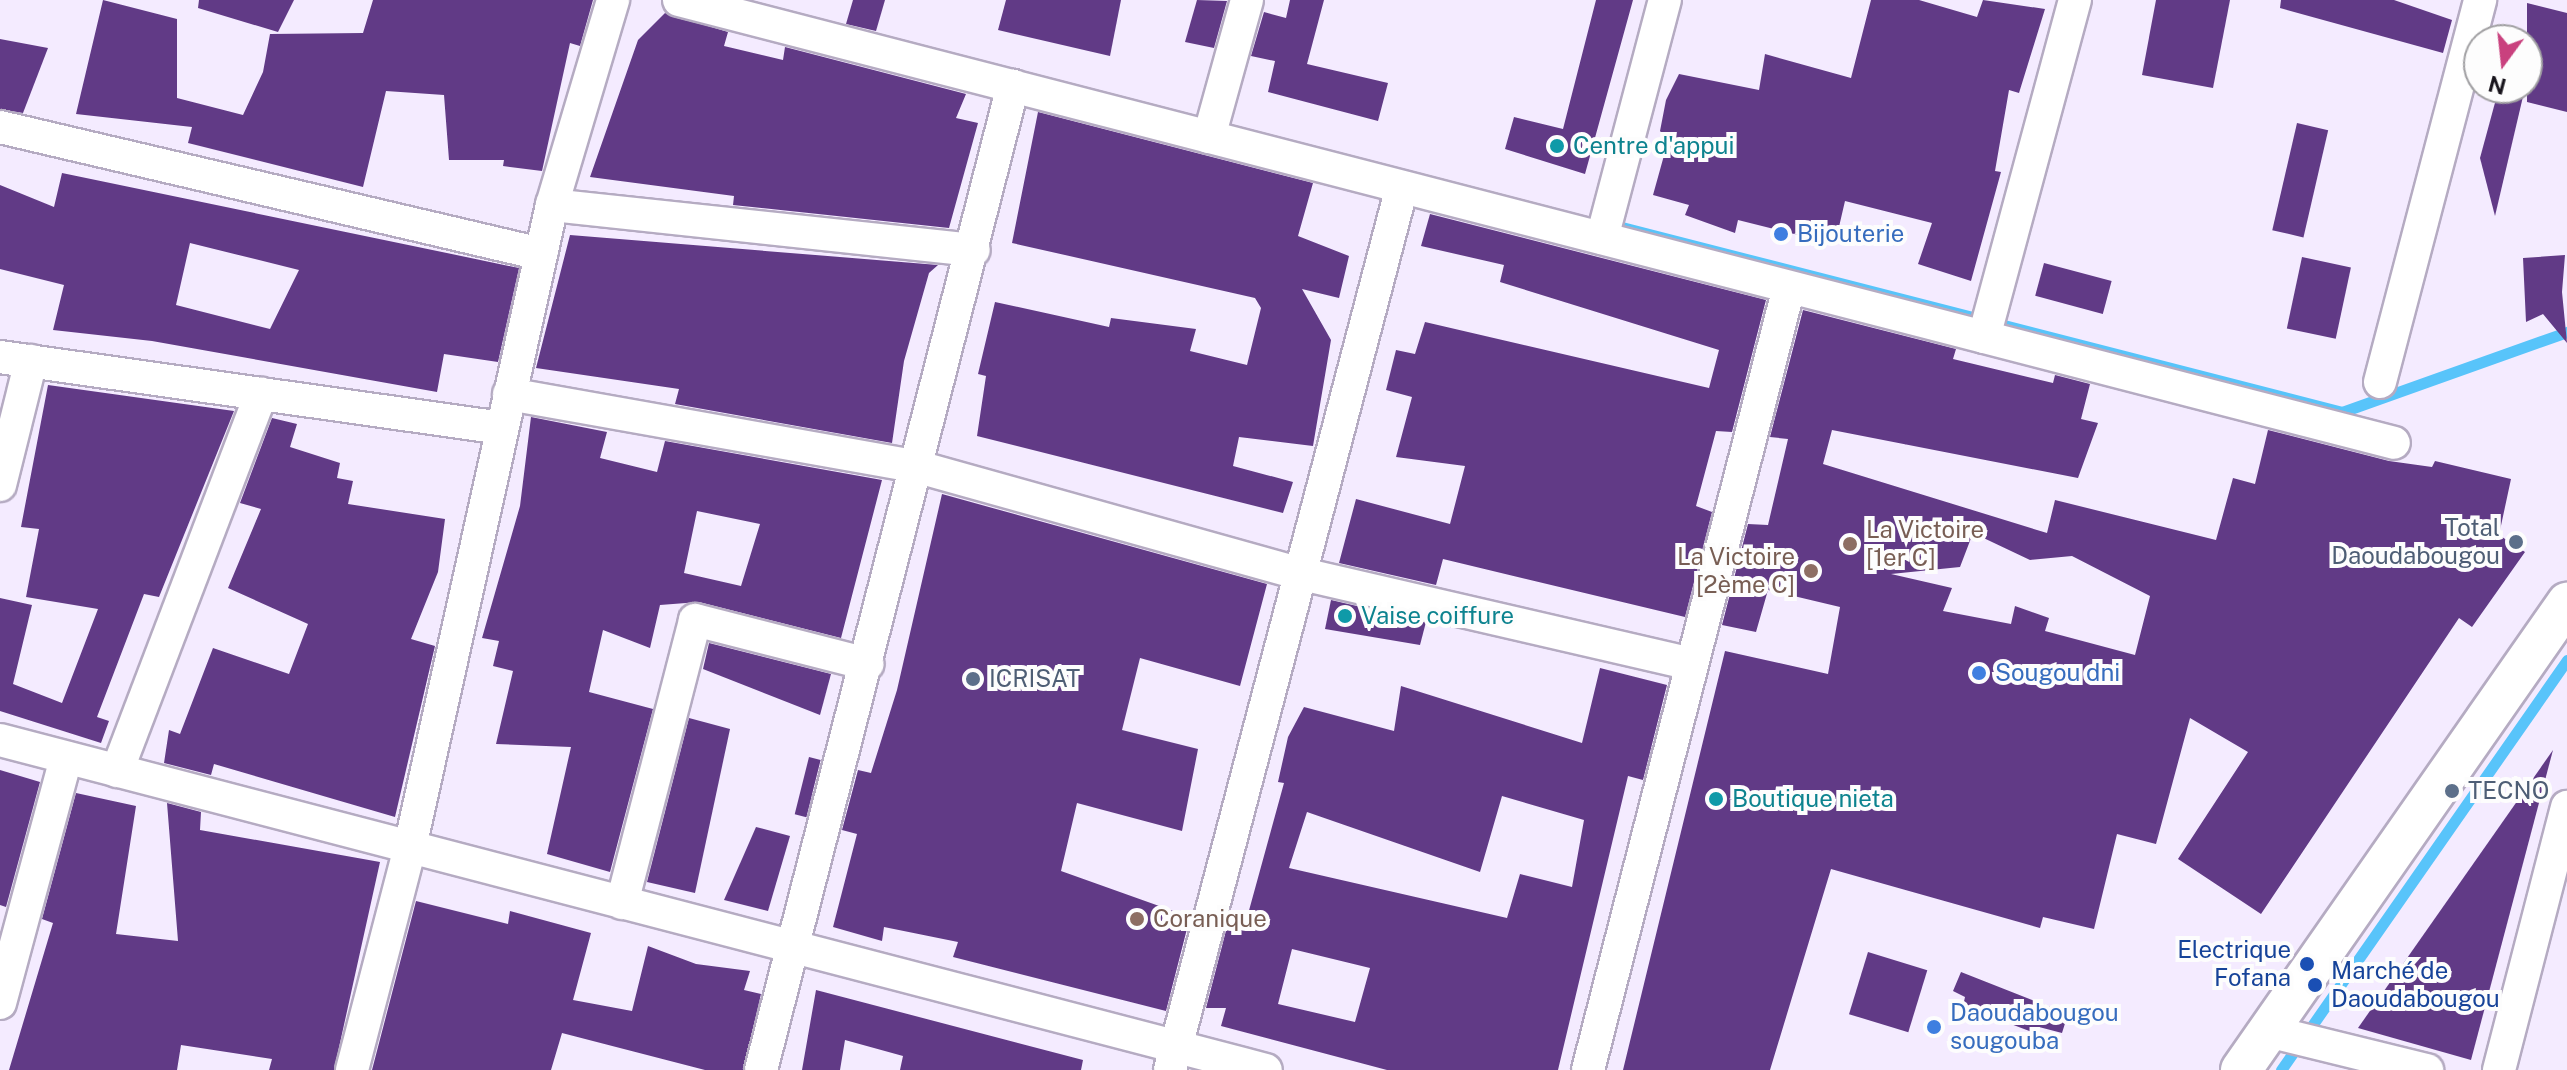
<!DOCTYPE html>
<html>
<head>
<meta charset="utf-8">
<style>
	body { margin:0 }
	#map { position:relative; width:2567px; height:1070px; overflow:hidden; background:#f4ebff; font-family:"Public Sans",sans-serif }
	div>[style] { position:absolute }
	.stream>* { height:11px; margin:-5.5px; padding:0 5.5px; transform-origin:5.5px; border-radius:5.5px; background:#58c4fa }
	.building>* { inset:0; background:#613a86; transform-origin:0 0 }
	.roads { filter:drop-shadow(2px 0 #b5abc2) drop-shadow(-2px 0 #b5abc2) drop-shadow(0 2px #b5abc2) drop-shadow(0 -2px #b5abc2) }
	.minor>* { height:32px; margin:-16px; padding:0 16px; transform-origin:16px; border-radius:16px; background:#fff }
	.tertiary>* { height:40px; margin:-20px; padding:0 20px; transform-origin:20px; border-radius:20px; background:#fff }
	.dots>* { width:22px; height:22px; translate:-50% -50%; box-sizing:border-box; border:4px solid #fdfdfd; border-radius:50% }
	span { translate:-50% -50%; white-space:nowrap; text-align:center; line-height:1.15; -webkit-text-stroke:8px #fdfdfd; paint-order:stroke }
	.culture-label { font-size:24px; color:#0d838f }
	.left { translate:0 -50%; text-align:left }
	.shop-label { font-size:24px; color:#366cbe }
	.service-label { font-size:24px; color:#4e5e75 }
	.right { translate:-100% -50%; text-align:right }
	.education-label { font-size:24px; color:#785e54 }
	.transit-label { font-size:24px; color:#164399 }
	.north { position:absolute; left:2463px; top:24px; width:80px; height:80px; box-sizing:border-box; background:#fdfdfd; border:2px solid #a1a0a3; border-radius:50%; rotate:195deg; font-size:22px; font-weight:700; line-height:32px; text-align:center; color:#18141c }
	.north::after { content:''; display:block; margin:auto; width:28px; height:36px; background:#c9417e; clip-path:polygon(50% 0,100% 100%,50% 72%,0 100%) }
</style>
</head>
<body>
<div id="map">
	<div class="stream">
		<div style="left:1614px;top:225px;width:752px;rotate:14.41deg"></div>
		<div style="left:2342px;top:412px;width:239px;rotate:-19.6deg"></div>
		<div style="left:2281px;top:1070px;width:500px;rotate:-55.1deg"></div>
	</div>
	<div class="building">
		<div style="clip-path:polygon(103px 0,177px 19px,177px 98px,243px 115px,263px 72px,270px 34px,363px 33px,373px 0,593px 0,580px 46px,570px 43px,542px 171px,503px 166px,504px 160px,449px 160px,444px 95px,386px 91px,363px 187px,188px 143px,192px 127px,76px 114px)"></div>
		<div style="clip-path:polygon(199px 0,294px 0,278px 32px,198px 8px)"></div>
		<div style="clip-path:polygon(853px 0,885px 0,876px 31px,846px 24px)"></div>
		<div style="clip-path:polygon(1006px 0,1121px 0,1110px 56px,998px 30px)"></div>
		<div style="clip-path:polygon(1197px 0,1227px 1px,1214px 48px,1185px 42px)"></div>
		<div style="clip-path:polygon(1290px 0,1324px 0,1307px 64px,1388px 83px,1378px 121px,1268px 92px,1275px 61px,1251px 56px,1264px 12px,1286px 18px)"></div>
		<div style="clip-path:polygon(1596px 0,1633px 0,1585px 174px,1505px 149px,1514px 117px,1563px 129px)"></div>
		<div style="clip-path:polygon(1871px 0,1919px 0,1977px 17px,1983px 0,2045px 9px,2019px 93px,2009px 90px,1995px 171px,2001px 172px,1971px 281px,1918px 264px,1932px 223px,1845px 201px,1835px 244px,1738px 220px,1735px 233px,1685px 215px,1689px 205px,1653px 195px,1668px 141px,1660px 131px,1666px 100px,1679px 74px,1759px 90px,1765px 54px,1851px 78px)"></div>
		<div style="clip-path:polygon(2156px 0,2230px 0,2213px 88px,2142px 75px)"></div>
		<div style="clip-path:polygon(2281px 0,2394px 0,2452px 20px,2443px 53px,2280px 8px)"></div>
		<div style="clip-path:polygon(2527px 3px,2567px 13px,2567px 112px,2527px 102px)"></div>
		<div style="clip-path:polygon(665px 13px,728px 32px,724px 46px,783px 60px,785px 47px,966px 94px,956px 118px,978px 123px,949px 228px,733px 205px,734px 196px,590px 177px,638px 40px)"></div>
		<div style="clip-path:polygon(0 39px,48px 48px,23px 113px,0 109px)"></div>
		<div style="clip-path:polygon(2499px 88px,2525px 88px,2495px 216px,2480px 158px)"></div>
		<div style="clip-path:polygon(1038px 112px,1313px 183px,1298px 236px,1349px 256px,1339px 298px,1302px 289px,1331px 340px,1313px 446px,1239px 437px,1233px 466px,1293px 482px,1283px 513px,977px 436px,986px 376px,978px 374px,995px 302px,1109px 327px,1111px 318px,1196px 329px,1190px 351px,1247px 365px,1261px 308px,1255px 298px,1012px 243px)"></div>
		<div style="left:2297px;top:123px;width:32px;height:110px;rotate:13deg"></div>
		<div style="clip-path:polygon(evenodd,62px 173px,519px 268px,498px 362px,444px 354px,437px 392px,152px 341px,53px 330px,64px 285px,0 269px,0 185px,54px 207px,62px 173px,190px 243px,299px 270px,270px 329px,176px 305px,190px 243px)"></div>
		<div style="clip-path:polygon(1430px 214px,1766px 300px,1732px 432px,1716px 431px,1696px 506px,1712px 512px,1685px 617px,1443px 559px,1436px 585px,1339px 563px,1356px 499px,1450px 524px,1465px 466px,1396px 457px,1412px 397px,1386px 390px,1396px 350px,1415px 354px,1425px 322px,1709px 388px,1719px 350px,1500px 282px,1504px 265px,1421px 246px)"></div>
		<div style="clip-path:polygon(570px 235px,938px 265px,929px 273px,904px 361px,892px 443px,675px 404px,679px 389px,536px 368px)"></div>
		<div style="clip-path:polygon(2565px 255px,2562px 292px,2567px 343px,2543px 314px,2526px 322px,2523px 258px)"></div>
		<div style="left:2302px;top:257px;width:50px;height:73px;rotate:12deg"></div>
		<div style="left:2044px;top:263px;width:70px;height:34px;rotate:15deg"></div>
		<div style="clip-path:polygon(evenodd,1803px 310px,1956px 349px,1953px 359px,2053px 383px,2055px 375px,2090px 384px,2081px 419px,2098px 423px,2078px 478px,1832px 430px,1823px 464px,2047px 533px,2055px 500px,2216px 540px,2233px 478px,2255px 484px,2268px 430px,2389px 461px,2432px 467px,2435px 461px,2511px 479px,2499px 535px,2525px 552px,2472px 627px,2459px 618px,2261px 914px,2178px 859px,2248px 752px,2190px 718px,2156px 844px,2117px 834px,2094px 929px,2043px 917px,2040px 928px,1831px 869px,1770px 1070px,1623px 1070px,1725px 651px,1828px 674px,1840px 607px,1768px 590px,1756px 632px,1722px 625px,1748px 524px,1768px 525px,1788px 439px,1770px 437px,1803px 310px,1973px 533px,2030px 560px,2072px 556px,2150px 596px,2135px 655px,2045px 631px,2049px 618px,2015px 606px,2011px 624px,1943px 611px,1952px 588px,1891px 574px,1960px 567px,1973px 533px)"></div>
		<div style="clip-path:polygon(48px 385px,234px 411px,159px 597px,144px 594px,97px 717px,109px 721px,101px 743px,0 711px,0 598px,32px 605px,13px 684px,62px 703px,98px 609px,26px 597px,39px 529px,21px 527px)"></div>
		<div style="clip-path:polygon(evenodd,531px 417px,607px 432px,600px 458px,657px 472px,665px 441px,882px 480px,841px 638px,699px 602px,660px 605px,650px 648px,603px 630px,589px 692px,653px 709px,610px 872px,547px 854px,571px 747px,496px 744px,513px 671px,493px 666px,499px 641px,482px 638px,520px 506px,531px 417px,697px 511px,760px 524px,741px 586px,684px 573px,697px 511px)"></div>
		<div style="clip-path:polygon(272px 418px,297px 424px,290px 447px,340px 463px,337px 478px,353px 481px,348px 504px,445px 519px,438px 572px,411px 639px,435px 646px,395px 817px,214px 764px,211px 775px,164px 763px,169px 730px,180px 734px,213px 648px,289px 674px,308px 624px,228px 588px,261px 509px,240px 503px)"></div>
		<div style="clip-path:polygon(942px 494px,1267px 584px,1240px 686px,1140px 658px,1122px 730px,1198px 749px,1182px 831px,1077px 803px,1061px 871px,1190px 917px,1166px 1011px,953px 957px,958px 942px,884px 927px,882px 941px,833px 927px,857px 834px,842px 830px,858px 770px,871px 773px,897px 690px)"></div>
		<div style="clip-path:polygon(1331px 600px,1426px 622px,1420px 645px,1325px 629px)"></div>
		<div style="clip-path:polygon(709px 643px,831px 674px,820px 715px,703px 669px)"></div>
		<div style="clip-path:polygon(evenodd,1600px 668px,1667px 685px,1643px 780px,1628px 776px,1558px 1070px,1387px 1070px,1221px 1026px,1226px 1008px,1206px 1008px,1228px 923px,1245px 925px,1284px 783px,1278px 782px,1288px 737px,1304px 707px,1394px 731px,1401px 686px,1582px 743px,1600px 668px,1502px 796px,1584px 820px,1572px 887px,1520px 874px,1507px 918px,1289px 868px,1307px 812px,1480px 872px,1502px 796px,1600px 668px,1292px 949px,1370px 968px,1355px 1022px,1278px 1004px,1292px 949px)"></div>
		<div style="clip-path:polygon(689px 718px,730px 729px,695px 893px,647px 882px)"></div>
		<div style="clip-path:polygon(2553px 750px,2471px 1060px,2358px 1028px)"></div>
		<div style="left:809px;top:757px;width:12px;height:59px;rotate:14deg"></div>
		<div style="clip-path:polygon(0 770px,40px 782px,6px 907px,0 905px)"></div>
		<div style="clip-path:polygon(76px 793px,136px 806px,116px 934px,178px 941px,167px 803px,201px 812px,200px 830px,380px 862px,334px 1070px,269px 1070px,272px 1059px,181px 1045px,177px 1070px,9px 1070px,53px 923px,42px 919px)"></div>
		<div style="clip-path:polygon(756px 827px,790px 836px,768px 911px,724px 900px)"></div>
		<div style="clip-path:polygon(416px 901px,508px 924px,510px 911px,591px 933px,573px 1000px,632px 1011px,648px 946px,696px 964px,750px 971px,744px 990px,761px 994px,743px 1070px,705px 1070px,562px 1033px,551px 1070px,372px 1070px)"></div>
		<div style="left:1868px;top:952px;width:62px;height:65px;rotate:17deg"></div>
		<div style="clip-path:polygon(1961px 972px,2068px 1014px,2062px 1033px,2039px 1027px,2035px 1033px,1963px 1006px,1965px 997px,1953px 991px)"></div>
		<div style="clip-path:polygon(816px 990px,1083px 1060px,1081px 1070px,900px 1070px,903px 1056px,845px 1040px,840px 1070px,802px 1070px)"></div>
	</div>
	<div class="roads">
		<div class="minor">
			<div style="left:679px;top:0;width:1771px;rotate:14.48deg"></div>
			<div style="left:0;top:127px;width:556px;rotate:13.21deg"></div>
			<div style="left:1209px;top:137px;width:142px;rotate:-74.5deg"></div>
			<div style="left:552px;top:205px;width:424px;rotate:6.1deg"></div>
			<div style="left:1602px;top:238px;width:246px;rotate:-75.2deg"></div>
			<div style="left:1984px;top:337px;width:349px;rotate:-74.9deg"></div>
			<div style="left:0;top:357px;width:507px;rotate:8.05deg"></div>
			<div style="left:2380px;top:382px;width:395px;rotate:-75.3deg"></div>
			<div style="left:509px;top:394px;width:415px;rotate:10.1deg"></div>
			<div style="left:918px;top:467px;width:399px;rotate:15.6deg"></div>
			<div style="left:1302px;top:574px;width:400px;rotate:13deg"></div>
			<div style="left:0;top:485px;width:128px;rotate:-76deg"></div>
			<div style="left:0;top:740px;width:1308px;rotate:14.61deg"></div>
			<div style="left:117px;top:771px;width:404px;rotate:-69.1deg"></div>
			<div style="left:622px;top:903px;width:292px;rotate:-75.5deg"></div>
			<div style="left:695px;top:620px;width:178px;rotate:14.3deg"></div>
			<div style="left:0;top:1003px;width:254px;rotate:-74.9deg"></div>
			<div style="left:2268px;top:1031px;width:164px;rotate:13.8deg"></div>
			<div style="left:352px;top:1070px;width:230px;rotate:-75.4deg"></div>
			<div style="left:410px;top:847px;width:658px;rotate:-77.53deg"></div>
			<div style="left:552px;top:205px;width:214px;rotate:-73.4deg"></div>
			<div style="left:761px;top:1070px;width:1016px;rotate:-75.64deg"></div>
			<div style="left:1170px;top:1070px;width:913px;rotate:-75.28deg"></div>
			<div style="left:1588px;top:1070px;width:808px;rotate:-75.6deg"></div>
			<div style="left:2499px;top:1070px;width:272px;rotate:-75.5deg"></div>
		</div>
		<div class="tertiary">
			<div style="left:2241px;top:1070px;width:570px;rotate:-55.08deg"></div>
		</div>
	</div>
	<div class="dots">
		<div style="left:1557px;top:146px;background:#0f9aa8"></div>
		<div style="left:1781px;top:234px;background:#3f7fe0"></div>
		<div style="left:2516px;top:542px;background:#5c6f8a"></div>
		<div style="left:1850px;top:544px;background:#8d6e63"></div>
		<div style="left:1811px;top:571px;background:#8d6e63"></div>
		<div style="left:1345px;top:616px;background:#0f9aa8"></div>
		<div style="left:1979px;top:673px;background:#3f7fe0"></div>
		<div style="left:973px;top:679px;background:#5c6f8a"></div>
		<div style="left:2452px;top:791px;background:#5c6f8a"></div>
		<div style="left:1716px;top:799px;background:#0f9aa8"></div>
		<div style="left:1137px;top:919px;background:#8d6e63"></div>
		<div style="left:2307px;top:964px;background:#1a4fb4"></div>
		<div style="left:2315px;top:985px;background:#1a4fb4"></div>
		<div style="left:1934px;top:1027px;background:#3f7fe0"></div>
	</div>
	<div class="culture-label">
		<span class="left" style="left:1573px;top:146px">Centre d'appui</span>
		<span class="left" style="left:1361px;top:616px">Vaise coiffure</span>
		<span class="left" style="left:1732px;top:799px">Boutique nieta</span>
	</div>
	<div class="shop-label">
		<span class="left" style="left:1797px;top:234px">Bijouterie</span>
		<span class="left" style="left:1995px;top:673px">Sougou dni</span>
		<span class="left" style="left:1950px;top:1027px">Daoudabougou<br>sougouba</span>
	</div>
	<div class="service-label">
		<span class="right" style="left:2500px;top:542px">Total<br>Daoudabougou</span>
		<span class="left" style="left:989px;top:679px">ICRISAT</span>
		<span class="left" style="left:2468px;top:791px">TECNO</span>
	</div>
	<div class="education-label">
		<span class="left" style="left:1866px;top:544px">La Victoire<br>[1er C]</span>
		<span class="right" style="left:1795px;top:571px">La Victoire<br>[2ème C]</span>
		<span class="left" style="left:1153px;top:919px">Coranique</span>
	</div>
	<div class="transit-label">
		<span class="right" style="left:2291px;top:964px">Electrique<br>Fofana</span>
		<span class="left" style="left:2331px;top:985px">Marché de<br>Daoudabougou</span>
	</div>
	<div class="north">N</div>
</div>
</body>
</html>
